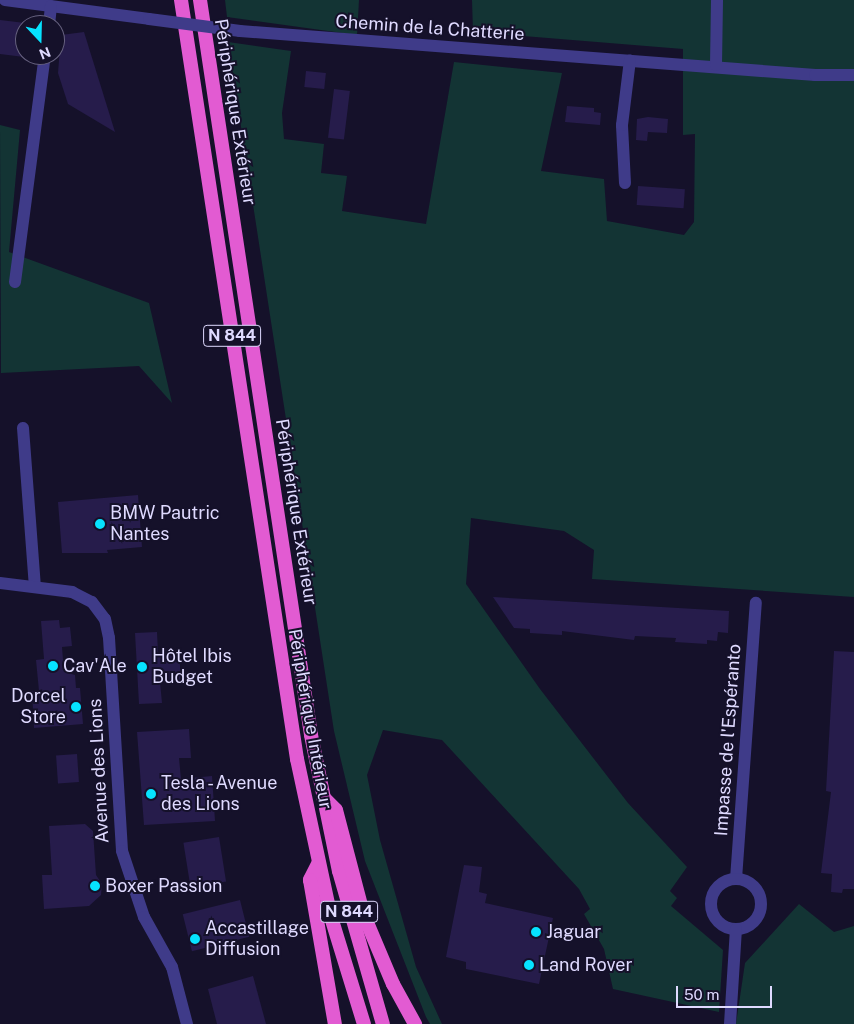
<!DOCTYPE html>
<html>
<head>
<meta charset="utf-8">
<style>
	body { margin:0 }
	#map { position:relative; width:854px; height:1024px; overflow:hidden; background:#15112a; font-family:"Public Sans",sans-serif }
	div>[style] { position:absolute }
	.green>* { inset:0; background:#133434 }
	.building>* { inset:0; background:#261c4b; transform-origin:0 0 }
	.minor>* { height:12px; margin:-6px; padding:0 6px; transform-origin:6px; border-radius:6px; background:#3f3b89 }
	.minor>.ring { margin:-6px; padding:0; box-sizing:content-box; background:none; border:12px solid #3f3b89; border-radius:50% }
	.trunk>* { height:14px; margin:-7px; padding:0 7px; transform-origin:7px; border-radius:7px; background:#e25bd2 }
	.minor-bridge>* { height:12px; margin:-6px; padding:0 6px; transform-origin:6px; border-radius:6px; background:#3f3b89 }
	.dots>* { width:14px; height:14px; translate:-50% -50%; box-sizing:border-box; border:2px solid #15112a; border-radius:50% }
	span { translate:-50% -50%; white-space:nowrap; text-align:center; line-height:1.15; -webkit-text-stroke:4px #15112a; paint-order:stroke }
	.shield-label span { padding:1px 4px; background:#15112a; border:1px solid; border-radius:4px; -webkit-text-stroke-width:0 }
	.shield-label { font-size:16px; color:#dfdaff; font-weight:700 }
	.street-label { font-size:18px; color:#dfdaff }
	.poi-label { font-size:18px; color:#dfdaff }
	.left { translate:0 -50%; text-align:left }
	.right { translate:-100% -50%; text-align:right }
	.north { position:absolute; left:15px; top:15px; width:50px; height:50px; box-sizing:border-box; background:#15112a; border:1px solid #66617f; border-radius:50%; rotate:159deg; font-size:14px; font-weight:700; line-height:20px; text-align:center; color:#dfdaff }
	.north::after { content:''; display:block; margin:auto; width:18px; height:22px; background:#06e3ff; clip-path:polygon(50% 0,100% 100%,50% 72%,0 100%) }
	.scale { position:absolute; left:676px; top:986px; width:96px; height:22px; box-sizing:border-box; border:2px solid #dfdaff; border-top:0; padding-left:6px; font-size:15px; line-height:18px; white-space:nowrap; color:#dfdaff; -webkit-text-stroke:4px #15112a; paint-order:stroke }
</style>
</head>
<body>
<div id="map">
	<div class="green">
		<div style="clip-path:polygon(225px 0,359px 0,357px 35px,227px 17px)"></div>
		<div style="clip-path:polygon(472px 0,854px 0,854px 597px,592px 579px,594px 550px,564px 531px,471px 518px,466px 584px,540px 689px,628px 803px,687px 867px,670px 891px,677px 898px,671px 906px,723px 950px,719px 1012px,613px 989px,604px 949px,584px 914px,590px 909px,579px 889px,442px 740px,383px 730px,367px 775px,380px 840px,416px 967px,442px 1024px,430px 1024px,426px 1017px,365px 861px,334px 731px,228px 42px,291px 51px,282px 113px,284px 139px,324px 144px,321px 173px,347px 176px,342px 211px,426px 224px,454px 62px,562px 73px,541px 171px,604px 179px,607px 221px,684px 235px,694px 222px,695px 134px,683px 135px,683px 49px,473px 32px)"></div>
		<div style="clip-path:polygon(0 125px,20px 130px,9px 252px,149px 303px,172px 403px,139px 366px,1px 373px)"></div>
		<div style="clip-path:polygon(799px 904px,834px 932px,854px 926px,854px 1024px,736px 1024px,745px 963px)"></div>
	</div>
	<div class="building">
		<div style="clip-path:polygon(0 20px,25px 23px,24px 57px,0 54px)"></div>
		<div style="clip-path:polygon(84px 32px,115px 132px,68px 104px,58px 73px,61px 35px)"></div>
		<div style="left:306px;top:71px;width:20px;height:16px;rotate:6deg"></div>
		<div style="left:334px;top:89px;width:16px;height:49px;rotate:7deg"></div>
		<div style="clip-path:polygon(567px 106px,594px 108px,594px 112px,601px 113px,600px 125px,565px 122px)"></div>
		<div style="clip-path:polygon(648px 117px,668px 119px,667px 133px,648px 132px,647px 141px,636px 140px,637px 119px)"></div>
		<div style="left:638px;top:186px;width:47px;height:19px;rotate:4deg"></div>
		<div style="clip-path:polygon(138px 495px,142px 547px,107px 550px,108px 553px,62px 553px,58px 502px)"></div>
		<div style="clip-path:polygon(493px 597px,729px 611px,728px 633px,718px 632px,717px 641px,707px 640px,707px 644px,675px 642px,676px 638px,635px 636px,634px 640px,562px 631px,562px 635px,530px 633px,530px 629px,514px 628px)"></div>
		<div style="clip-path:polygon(59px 620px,60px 628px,70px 627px,72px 646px,62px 647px,64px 672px,75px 675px,76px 688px,80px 688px,83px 724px,34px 728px,32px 691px,39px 691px,36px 660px,44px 659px,41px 621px)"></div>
		<div style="clip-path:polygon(157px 632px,158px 653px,179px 652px,181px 681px,160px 682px,162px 703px,139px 704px,135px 633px)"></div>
		<div style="clip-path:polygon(834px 651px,854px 652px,854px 889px,843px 889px,842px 893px,831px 892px,832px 874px,821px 873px,831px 792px,826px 791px)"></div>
		<div style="clip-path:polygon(189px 729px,191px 758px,179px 758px,181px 779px,212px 776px,215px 821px,144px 825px,137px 732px)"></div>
		<div style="left:77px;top:754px;width:28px;height:21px;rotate:86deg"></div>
		<div style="clip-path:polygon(85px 824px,93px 831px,96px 875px,102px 884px,101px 895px,89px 906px,44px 909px,42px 875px,52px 875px,49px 826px)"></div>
		<div style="left:219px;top:837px;width:45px;height:36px;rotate:81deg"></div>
		<div style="clip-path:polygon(464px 865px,482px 867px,479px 892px,487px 894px,485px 903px,553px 918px,539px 984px,466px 969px,466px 962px,446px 957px)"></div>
		<div style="left:240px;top:900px;width:38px;height:59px;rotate:76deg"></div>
		<div style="clip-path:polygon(253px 976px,266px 1024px,217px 1024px,208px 989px)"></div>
	</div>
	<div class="minor">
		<div style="left:5px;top:0;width:145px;rotate:7.5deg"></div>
		<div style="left:49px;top:25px;width:19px;rotate:-84deg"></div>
		<div style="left:240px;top:31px;width:577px;rotate:4.38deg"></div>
		<div style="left:815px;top:75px;width:39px"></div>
		<div style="left:716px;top:65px;width:65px;rotate:-89.1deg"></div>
		<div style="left:625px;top:183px;width:58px;rotate:-93deg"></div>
		<div style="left:622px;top:125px;width:65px;rotate:-83deg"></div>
		<div style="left:15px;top:282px;width:229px;rotate:-82.5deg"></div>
		<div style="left:23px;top:428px;width:159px;rotate:85.7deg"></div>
		<div style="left:0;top:583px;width:73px;rotate:7.1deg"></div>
		<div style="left:72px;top:592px;width:22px;rotate:27deg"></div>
		<div style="left:92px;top:602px;width:21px;rotate:53deg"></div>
		<div style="left:105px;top:619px;width:19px;rotate:78deg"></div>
		<div style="left:109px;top:638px;width:213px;rotate:86.5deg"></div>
		<div style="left:122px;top:851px;width:70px;rotate:71.6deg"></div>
		<div style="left:144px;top:917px;width:57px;rotate:60.8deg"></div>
		<div style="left:172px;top:967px;width:59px;rotate:75.3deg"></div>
		<div style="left:736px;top:879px;width:277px;rotate:-85.9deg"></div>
		<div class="ring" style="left:711px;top:879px;width:38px;height:38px"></div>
		<div style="left:730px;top:1024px;width:95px;rotate:-86.4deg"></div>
	</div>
	<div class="trunk">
		<div style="left:181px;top:0;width:768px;rotate:81.31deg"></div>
		<div style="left:297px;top:759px;width:162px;rotate:77.9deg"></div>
		<div style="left:331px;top:917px;width:112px;rotate:72.9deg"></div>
		<div style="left:200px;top:0;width:743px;rotate:81.41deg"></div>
		<div style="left:311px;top:735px;width:139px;rotate:78.4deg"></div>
		<div style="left:339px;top:871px;width:159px;rotate:74deg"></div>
		<div style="left:323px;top:797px;width:18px;rotate:45deg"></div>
		<div style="left:336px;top:810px;width:106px;rotate:75.3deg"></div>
		<div style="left:363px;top:913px;width:77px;rotate:67.1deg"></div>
		<div style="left:393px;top:984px;width:46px;rotate:61.2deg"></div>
		<div style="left:318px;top:864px;width:18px;rotate:117deg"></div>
		<div style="left:310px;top:880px;width:146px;rotate:80.2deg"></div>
	</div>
	<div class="minor-bridge">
		<div style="left:149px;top:19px;width:92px;rotate:7.5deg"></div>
	</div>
	<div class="dots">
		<div style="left:100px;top:524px;background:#06e3ff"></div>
		<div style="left:53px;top:666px;background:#06e3ff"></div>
		<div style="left:142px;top:667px;background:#06e3ff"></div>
		<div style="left:76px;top:707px;background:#06e3ff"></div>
		<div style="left:151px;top:794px;background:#06e3ff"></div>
		<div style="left:95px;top:886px;background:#06e3ff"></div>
		<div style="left:536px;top:932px;background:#06e3ff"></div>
		<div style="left:195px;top:939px;background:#06e3ff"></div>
		<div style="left:529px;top:965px;background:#06e3ff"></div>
	</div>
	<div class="shield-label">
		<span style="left:232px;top:336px">N 844</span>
		<span style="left:349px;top:912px">N 844</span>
	</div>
	<div class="street-label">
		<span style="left:430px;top:28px;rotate:4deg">Chemin de la Chatterie</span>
		<span style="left:235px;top:112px;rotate:81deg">Périphérique Extérieur</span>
		<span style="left:296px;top:512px;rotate:81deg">Périphérique Extérieur</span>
		<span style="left:310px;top:719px;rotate:80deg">Périphérique Intérieur</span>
		<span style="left:728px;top:740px;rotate:-86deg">Impasse de l'Espéranto</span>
		<span style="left:99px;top:771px;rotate:-93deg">Avenue des Lions</span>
	</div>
	<div class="poi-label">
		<span class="left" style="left:110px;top:524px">BMW Pautric<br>Nantes</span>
		<span class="left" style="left:152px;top:667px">Hôtel Ibis<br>Budget</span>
		<span class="left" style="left:63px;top:666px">Cav'Ale</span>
		<span class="right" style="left:66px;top:707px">Dorcel<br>Store</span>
		<span class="left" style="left:161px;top:794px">Tesla - Avenue<br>des Lions</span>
		<span class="left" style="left:105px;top:886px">Boxer Passion</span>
		<span class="left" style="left:205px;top:939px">Accastillage<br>Diffusion</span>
		<span class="left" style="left:546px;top:932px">Jaguar</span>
		<span class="left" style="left:539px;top:965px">Land Rover</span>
	</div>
	<div class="north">N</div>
	<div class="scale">50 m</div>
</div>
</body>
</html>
